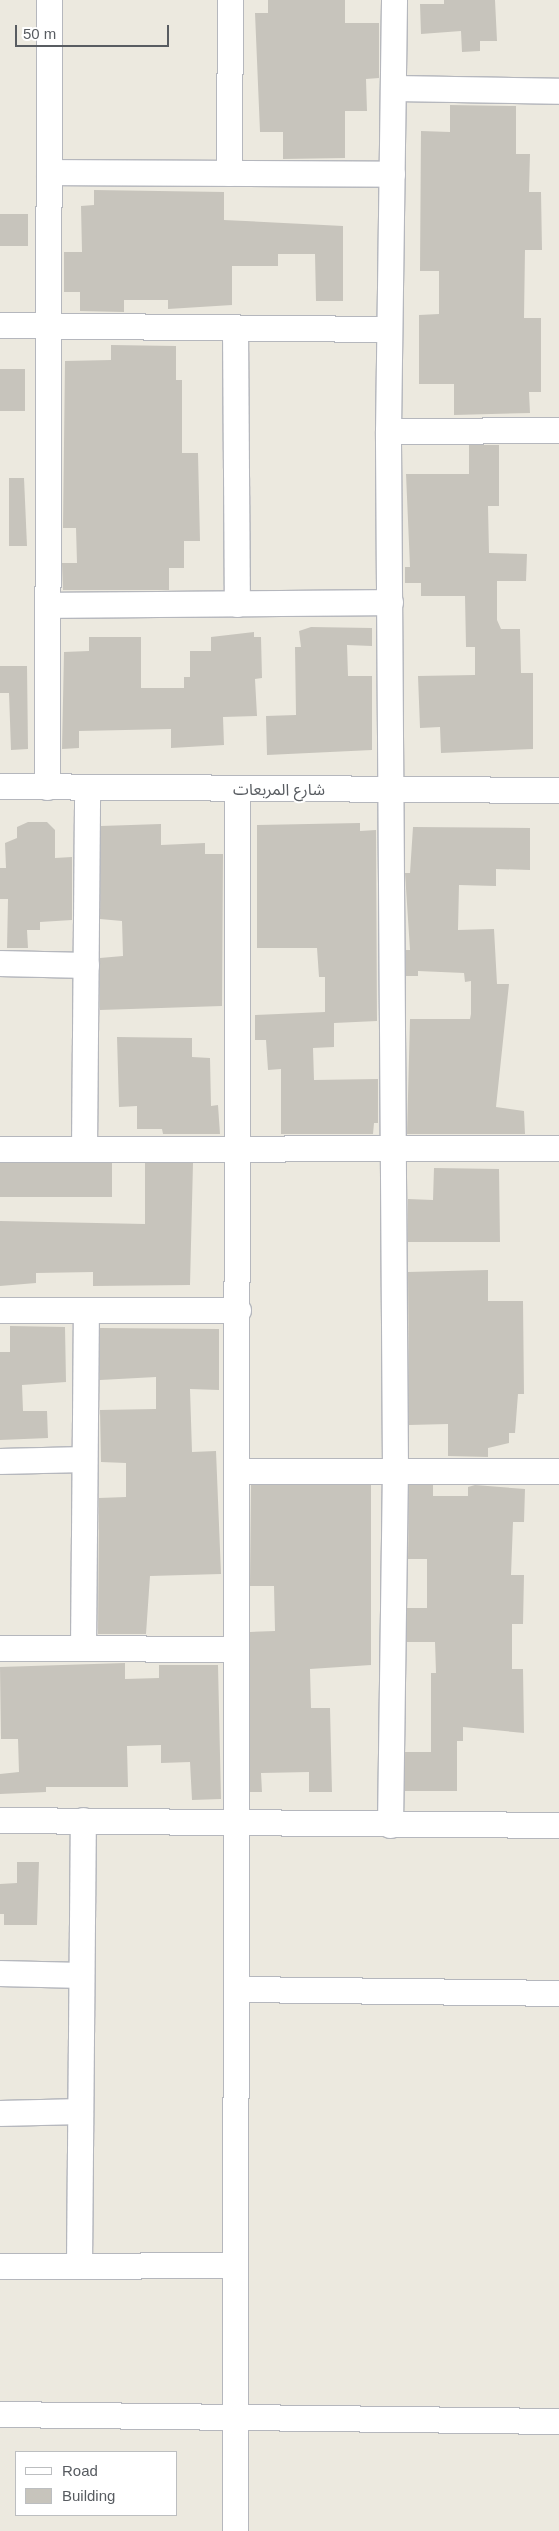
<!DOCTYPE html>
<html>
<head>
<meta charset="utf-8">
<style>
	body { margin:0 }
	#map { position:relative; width:559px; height:2531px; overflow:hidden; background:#ece9df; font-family:Arial,"Noto Sans Arabic",sans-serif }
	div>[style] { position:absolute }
	.building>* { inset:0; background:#c7c4bc; transform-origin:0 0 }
	.roads { filter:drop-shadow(1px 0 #b5b7bd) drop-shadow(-1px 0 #b5b7bd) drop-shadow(0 1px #b5b7bd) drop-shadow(0 -1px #b5b7bd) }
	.minor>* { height:25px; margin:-12.5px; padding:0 12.5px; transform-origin:12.5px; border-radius:12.5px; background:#fff }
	span { translate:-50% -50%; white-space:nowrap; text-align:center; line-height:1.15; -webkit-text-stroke:4px #fff; paint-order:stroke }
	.street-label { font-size:16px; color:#585c61 }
	.legend { position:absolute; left:15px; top:2451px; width:162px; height:65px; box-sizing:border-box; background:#fff; border:1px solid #bcbec0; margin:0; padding:6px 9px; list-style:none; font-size:15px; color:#585c61 }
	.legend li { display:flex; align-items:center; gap:10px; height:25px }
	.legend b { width:25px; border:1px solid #bcbec0 }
	.scale { position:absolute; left:15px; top:25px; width:154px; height:22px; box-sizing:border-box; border:2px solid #585c61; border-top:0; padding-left:6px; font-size:15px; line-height:18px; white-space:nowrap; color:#585c61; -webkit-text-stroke:4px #fff; paint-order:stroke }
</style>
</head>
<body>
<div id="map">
	<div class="building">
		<div style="clip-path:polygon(268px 0,345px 0,345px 23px,379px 23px,379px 78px,366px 79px,367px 111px,345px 111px,345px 158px,283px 159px,283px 132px,260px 132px,255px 13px,268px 13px)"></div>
		<div style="clip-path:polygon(444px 0,495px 0,497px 41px,480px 41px,480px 51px,462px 52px,461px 31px,421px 34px,420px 4px,444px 4px)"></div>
		<div style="clip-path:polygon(450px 105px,516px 106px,516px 154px,530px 154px,529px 192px,541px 192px,542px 250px,525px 250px,524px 318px,541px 318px,541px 392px,529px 392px,530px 413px,454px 415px,454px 384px,419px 384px,419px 315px,439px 314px,439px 271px,420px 271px,421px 131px,450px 132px)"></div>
		<div style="clip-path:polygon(94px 190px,224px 192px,224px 220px,343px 226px,343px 301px,316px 301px,315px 254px,278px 254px,278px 266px,232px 266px,232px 305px,168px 309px,168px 300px,124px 300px,124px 312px,80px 311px,80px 292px,64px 292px,64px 252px,82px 252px,81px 206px,94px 205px)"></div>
		<div style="left:28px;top:214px;width:32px;height:28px;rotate:90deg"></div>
		<div style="clip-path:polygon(111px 345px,176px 346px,176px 380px,182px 380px,182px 453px,198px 453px,200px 541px,184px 541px,184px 568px,169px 568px,169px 590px,63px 590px,62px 563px,77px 563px,76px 528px,63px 528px,65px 361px,111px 360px)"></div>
		<div style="left:0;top:369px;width:25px;height:42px"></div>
		<div style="clip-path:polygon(469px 445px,499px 445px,499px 506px,488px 506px,489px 553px,527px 554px,526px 581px,497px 581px,497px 620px,501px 629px,520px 629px,521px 673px,533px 673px,533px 749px,441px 753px,440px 727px,420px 728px,418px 676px,475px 675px,475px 647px,466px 647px,465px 596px,421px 596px,421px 583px,405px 583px,405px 567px,410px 567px,406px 474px,469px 474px)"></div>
		<div style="clip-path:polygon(9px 478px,24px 478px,27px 546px,9px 546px)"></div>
		<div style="clip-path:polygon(311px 627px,372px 628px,372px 646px,347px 645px,348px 676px,372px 676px,372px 750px,267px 755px,266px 716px,296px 715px,295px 647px,301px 647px,299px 631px)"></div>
		<div style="clip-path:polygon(254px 632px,254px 637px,261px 637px,262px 678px,255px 679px,257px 716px,223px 717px,224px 745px,171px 748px,171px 729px,79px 731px,79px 748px,62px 749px,64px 652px,89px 651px,89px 637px,141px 637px,141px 688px,184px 688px,184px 677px,190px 677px,190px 651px,211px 651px,211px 637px)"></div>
		<div style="clip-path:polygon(0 666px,27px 666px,28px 749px,11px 750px,9px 693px,0 693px)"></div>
		<div style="clip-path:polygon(28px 822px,47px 822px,55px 830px,55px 858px,72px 857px,72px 920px,40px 922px,40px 930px,27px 930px,28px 948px,7px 948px,8px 899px,0 899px,0 868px,6px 868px,5px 843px,17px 838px,17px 827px)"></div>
		<div style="clip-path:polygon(360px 823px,360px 831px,376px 830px,377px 1021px,334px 1023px,334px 1047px,313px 1048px,314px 1080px,378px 1079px,378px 1123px,374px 1123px,373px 1134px,281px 1134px,281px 1069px,268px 1070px,266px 1040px,255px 1040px,255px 1015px,325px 1012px,325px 977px,319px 977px,317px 948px,257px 948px,257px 825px)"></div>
		<div style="clip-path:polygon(161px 824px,161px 845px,205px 843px,205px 854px,223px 854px,222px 1006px,100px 1010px,100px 958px,123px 956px,122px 921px,100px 919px,101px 826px)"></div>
		<div style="clip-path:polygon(413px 827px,530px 828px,530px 870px,496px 869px,496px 886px,459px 885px,458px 930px,494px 929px,497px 984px,509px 984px,496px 1107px,524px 1111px,525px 1134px,407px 1134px,410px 1019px,470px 1019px,471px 1014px,471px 981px,465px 982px,464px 973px,418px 971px,418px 976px,406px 976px,406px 950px,410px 950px,405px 873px,410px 873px)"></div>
		<div style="clip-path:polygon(117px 1037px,192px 1038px,192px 1057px,210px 1058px,211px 1106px,218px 1105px,220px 1134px,163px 1134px,162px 1129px,137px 1129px,137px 1106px,119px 1107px)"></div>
		<div style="left:0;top:1163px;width:112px;height:34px"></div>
		<div style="clip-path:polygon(145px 1163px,193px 1163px,190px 1285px,93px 1286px,93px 1272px,36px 1273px,36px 1283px,0 1286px,0 1221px,145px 1224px)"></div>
		<div style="clip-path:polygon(434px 1168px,499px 1169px,500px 1242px,408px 1242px,408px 1199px,433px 1200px)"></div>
		<div style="clip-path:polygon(488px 1270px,488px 1301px,523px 1301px,524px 1394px,518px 1394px,515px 1433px,509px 1433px,509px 1443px,488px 1448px,488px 1457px,448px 1456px,448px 1424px,409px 1425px,408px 1272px)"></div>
		<div style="clip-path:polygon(10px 1326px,65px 1327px,66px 1382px,22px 1385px,23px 1411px,47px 1411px,48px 1438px,0 1440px,0 1352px,10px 1352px)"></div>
		<div style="clip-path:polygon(100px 1328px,219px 1329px,219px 1390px,190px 1389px,192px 1452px,216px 1451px,221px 1574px,150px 1576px,146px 1634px,98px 1634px,99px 1498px,126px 1497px,126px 1463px,101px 1462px,100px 1410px,156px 1409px,156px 1377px,100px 1380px)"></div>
		<div style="clip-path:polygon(251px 1485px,371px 1485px,371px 1665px,310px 1669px,311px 1708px,330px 1708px,332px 1792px,309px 1792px,309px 1772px,261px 1773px,262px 1792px,250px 1792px,250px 1632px,275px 1631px,274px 1586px,250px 1586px)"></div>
		<div style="clip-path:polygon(409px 1485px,433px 1485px,433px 1496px,468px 1496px,468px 1487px,475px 1485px,525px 1489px,524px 1522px,513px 1522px,511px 1575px,524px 1575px,523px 1624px,512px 1624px,512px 1669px,523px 1669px,524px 1733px,463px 1727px,463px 1741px,457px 1741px,457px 1791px,405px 1791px,405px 1752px,431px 1752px,431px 1673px,436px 1673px,435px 1642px,407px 1642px,407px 1608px,427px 1608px,427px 1559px,408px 1559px)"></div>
		<div style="clip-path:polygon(125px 1663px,125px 1679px,159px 1678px,159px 1665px,218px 1665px,221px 1799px,192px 1800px,190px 1762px,161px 1763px,161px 1745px,127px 1746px,128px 1787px,46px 1787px,46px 1792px,0 1794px,0 1774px,19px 1772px,18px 1739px,1px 1739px,0 1667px)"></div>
		<div style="clip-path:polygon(17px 1862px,39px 1862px,37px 1925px,4px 1925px,4px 1914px,0 1914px,0 1884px,17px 1883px)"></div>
	</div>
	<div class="roads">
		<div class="minor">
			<div style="left:393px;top:88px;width:166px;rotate:1deg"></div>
			<div style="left:49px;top:172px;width:343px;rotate:0.3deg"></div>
			<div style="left:229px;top:173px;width:173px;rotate:-89.7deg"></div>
			<div style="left:0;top:325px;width:389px;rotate:0.6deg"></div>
			<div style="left:235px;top:328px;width:276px;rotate:89.6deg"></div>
			<div style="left:388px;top:431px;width:171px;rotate:-0.3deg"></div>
			<div style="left:48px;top:605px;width:342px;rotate:-0.5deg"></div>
			<div style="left:0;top:786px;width:559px;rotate:0.41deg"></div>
			<div style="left:47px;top:787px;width:787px;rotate:-89.85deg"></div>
			<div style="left:0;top:963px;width:86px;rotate:1.3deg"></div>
			<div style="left:0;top:1149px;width:559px;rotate:-0.1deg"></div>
			<div style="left:84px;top:1149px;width:362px;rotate:-89.5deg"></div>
			<div style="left:0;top:1310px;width:238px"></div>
			<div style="left:0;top:1461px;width:84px;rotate:-1.4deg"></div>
			<div style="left:237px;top:1471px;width:322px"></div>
			<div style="left:0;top:1648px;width:235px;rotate:0.2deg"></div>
			<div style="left:83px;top:1648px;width:337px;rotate:-89.5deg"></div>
			<div style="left:0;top:1820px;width:559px;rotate:0.51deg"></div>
			<div style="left:390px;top:1825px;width:355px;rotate:-89.2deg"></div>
			<div style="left:395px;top:1470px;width:1039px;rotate:-90.39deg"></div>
			<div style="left:388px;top:431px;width:431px;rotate:-89.2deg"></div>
			<div style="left:0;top:1973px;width:81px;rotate:1.4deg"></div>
			<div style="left:238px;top:1989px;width:321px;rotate:0.7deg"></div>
			<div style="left:0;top:2113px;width:80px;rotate:-1.4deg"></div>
			<div style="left:79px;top:2265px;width:445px;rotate:-89.5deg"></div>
			<div style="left:0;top:2266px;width:235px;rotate:-0.2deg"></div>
			<div style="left:0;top:2414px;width:559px;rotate:0.72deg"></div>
			<div style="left:235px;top:2531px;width:1741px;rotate:-89.93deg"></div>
		</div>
	</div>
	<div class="street-label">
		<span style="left:279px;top:790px">شارع المربعات</span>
	</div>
	<ul class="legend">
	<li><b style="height:6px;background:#fff"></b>Road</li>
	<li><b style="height:14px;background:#c7c4bc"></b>Building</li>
	</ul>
	<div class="scale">50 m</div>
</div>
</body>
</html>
